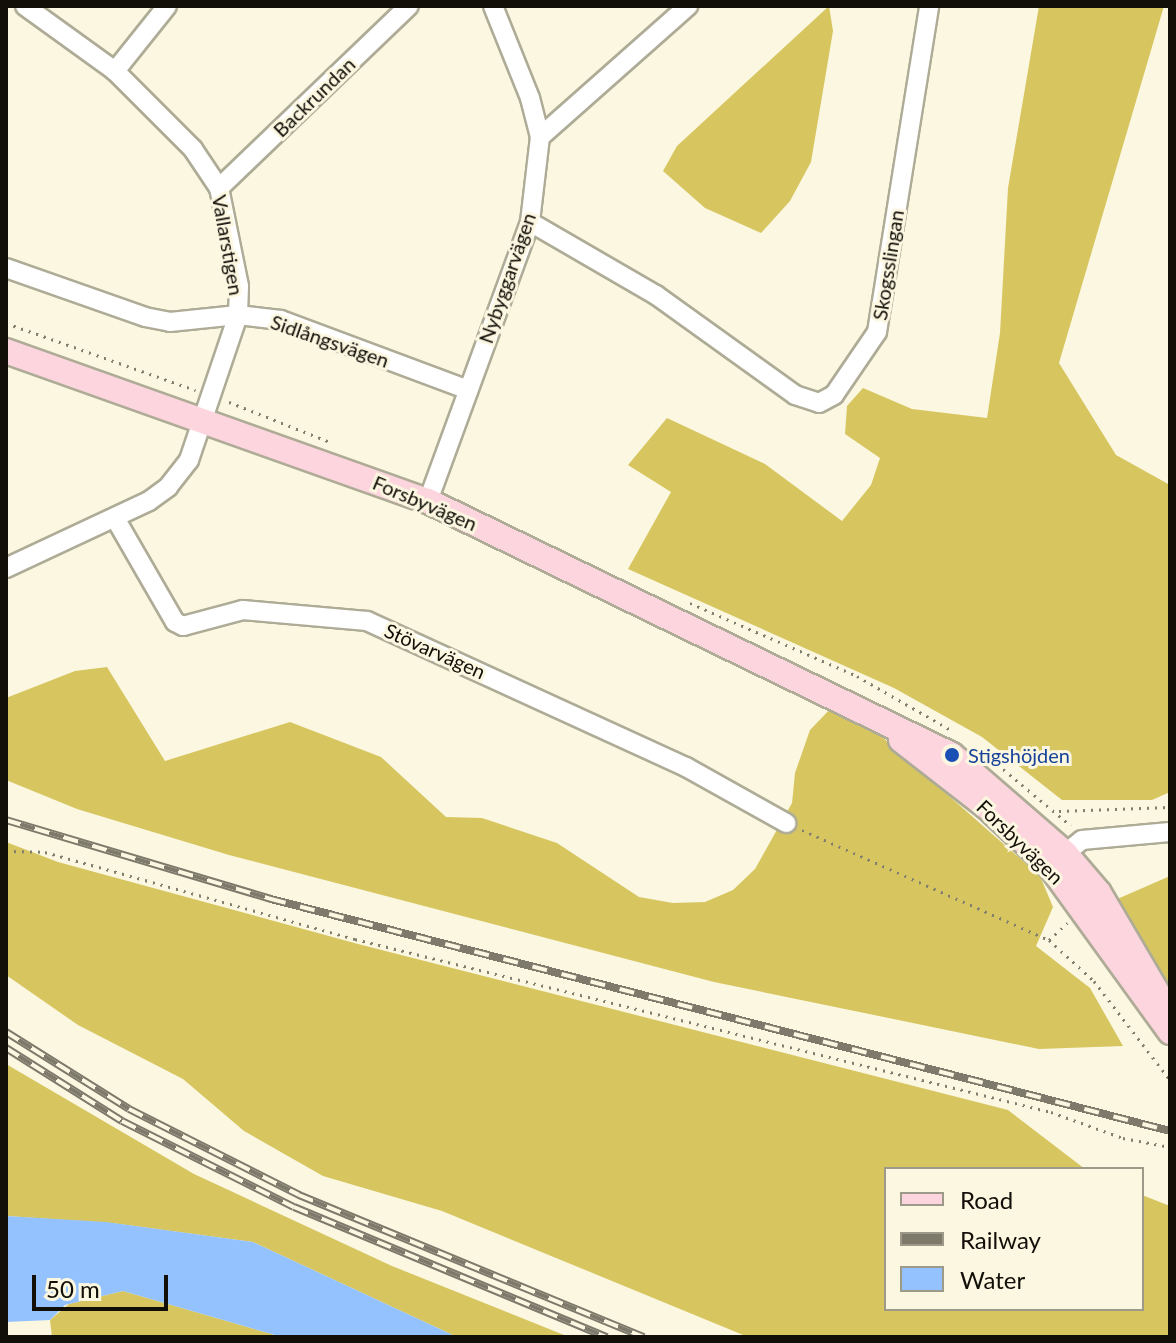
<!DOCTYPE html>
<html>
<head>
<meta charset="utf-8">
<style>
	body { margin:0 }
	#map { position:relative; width:1176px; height:1343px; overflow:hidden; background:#fbf7e1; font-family:Lato,sans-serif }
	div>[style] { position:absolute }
	.forest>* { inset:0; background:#d7c660 }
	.water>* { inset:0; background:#93c2fe }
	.path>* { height:3px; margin-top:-1.5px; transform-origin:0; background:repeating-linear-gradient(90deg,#817e70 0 2px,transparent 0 8px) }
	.roads { filter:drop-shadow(2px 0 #aeab96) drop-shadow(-2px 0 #aeab96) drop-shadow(0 2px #aeab96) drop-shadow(0 -2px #aeab96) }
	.street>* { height:18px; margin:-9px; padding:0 9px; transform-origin:9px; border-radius:9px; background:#fff }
	.secondary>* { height:24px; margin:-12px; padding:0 12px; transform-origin:12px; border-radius:12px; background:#fdd5de }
	.rail>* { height:8px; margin-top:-4px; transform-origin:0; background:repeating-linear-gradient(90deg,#fbf7e1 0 15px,#7d7a6c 0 30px); box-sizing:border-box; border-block:2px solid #7d7a6c }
	.dots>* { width:22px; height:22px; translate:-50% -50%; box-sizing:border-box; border:4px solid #fbf7e1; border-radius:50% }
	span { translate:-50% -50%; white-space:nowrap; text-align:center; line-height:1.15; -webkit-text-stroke:6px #fbf7e1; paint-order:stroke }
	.street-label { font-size:20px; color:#110f08 }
	.transit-label { font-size:20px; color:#164399 }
	.left { translate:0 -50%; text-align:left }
	.frame { position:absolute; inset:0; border:8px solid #110f08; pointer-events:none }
	.legend { position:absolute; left:884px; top:1167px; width:260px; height:144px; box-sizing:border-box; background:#fbf7e1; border:2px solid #9d9a8a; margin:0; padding:10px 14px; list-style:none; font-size:24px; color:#110f08 }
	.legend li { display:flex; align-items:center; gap:16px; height:40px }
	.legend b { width:40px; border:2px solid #9d9a8a }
	.scale { position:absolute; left:32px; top:1275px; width:136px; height:36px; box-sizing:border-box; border:4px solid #110f08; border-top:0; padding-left:10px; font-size:24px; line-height:28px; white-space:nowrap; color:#110f08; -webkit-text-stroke:6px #fbf7e1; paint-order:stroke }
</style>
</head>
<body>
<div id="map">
	<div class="forest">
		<div style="clip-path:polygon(829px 6px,833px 31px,811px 162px,790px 201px,761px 233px,705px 208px,663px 171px,677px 146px)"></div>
		<div style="clip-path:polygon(1039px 6px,1164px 6px,1059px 363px,1116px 455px,1170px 485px,1170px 792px,1152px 800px,1062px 800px,982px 737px,894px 688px,628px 569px,671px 492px,628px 465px,667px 418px,765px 464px,842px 521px,871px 485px,880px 458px,845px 434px,847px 406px,863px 388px,912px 409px,987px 418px,1000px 333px,1008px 188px)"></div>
		<div style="clip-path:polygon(107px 667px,165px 761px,290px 722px,381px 757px,446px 817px,482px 818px,557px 843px,639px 897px,673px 903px,705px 902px,733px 890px,755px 869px,792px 803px,795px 773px,810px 730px,832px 707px,873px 729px,1040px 876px,1053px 907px,1036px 946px,1090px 988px,1123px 1046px,1039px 1049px,714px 982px,229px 855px,77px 809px,6px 780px,6px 698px,75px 671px)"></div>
		<div style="clip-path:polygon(6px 842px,58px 862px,358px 944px,1008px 1110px,1085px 1169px,886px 1169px,886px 1309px,1142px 1309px,1142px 1195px,1170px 1206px,1170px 1337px,748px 1337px,442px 1211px,323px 1176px,244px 1131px,183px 1079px,78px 1025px,6px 975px)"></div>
		<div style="clip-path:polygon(1170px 876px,1170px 987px,1115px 900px)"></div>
		<div style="clip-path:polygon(6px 1064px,194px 1174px,392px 1266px,569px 1337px,457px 1337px,253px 1242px,112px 1223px,6px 1216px)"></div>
		<div style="clip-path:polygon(123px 1291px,282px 1337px,52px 1337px,50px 1320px,69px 1304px)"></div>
	</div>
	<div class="water">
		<div style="clip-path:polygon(6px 1216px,106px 1222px,253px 1242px,457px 1337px,282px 1337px,123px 1291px,65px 1305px,50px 1320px,6px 1322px)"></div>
	</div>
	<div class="path">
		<div style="left:6px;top:323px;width:201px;rotate:19.5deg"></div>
		<div style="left:229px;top:402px;width:109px;rotate:21.6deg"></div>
		<div style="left:690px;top:603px;width:182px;rotate:23.6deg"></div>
		<div style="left:857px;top:676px;width:106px;rotate:29.9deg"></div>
		<div style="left:991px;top:759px;width:104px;rotate:39.9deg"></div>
		<div style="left:1059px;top:811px;width:111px;rotate:-2.1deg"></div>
		<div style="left:802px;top:830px;width:270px;rotate:24deg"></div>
		<div style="left:1049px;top:940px;width:61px;rotate:42.3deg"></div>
		<div style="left:1094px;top:981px;width:125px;rotate:52.5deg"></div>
		<div style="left:6px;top:851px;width:39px;rotate:1deg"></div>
		<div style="left:45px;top:852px;width:322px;rotate:15.7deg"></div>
		<div style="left:355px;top:939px;width:717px;rotate:13.96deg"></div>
		<div style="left:1051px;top:1112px;width:77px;rotate:19.9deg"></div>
		<div style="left:1123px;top:1138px;width:48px;rotate:10.8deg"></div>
		<div style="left:1049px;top:940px;width:25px;rotate:-43deg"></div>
	</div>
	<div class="roads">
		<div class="street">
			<div style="left:115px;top:71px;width:83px;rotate:-51.3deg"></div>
			<div style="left:540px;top:137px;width:198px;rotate:-41.5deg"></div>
			<div style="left:219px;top:188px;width:263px;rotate:-43.8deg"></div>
			<div style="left:530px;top:222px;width:146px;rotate:30.1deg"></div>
			<div style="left:656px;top:295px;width:171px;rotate:35.7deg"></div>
			<div style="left:795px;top:395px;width:25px;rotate:18deg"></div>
			<div style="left:819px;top:403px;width:17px;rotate:-28deg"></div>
			<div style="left:834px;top:395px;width:76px;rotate:-55.7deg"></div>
			<div style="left:877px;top:332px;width:330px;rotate:-80.9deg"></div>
			<div style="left:6px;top:268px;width:147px;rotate:19.4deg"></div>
			<div style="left:145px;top:317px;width:25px;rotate:11deg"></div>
			<div style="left:170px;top:322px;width:68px;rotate:-5.9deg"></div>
			<div style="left:238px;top:315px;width:43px;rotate:6.6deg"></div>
			<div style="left:281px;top:320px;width:200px;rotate:20.5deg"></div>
			<div style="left:428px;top:501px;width:297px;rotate:-69.9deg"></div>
			<div style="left:530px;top:222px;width:86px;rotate:-83.3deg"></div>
			<div style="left:540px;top:137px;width:40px;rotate:-104.4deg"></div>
			<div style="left:530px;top:98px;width:99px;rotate:-111.9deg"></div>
			<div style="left:115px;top:518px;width:120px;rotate:60deg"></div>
			<div style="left:175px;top:622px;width:9px;rotate:27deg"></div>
			<div style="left:183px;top:626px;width:62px;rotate:-14.9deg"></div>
			<div style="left:243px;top:610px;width:124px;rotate:5.1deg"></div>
			<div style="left:367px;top:621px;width:351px;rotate:24.6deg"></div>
			<div style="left:686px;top:767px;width:115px;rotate:29.2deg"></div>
			<div style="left:6px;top:568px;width:158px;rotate:-25.1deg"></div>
			<div style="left:149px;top:501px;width:24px;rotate:-36deg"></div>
			<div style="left:168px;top:487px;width:34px;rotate:-52deg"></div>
			<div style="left:189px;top:460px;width:153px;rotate:-71.3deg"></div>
			<div style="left:238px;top:315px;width:29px;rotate:-88deg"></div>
			<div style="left:239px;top:286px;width:100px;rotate:-101.5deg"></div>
			<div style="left:219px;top:188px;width:47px;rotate:-123.7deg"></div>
			<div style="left:193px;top:149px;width:110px;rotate:-135deg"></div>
			<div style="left:115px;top:71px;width:111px;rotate:-144.2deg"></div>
			<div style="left:1056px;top:861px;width:33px;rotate:-39deg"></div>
			<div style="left:1082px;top:840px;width:88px;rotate:-5.2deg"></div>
		</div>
		<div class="secondary">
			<div style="left:6px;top:351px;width:448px;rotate:19.6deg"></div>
			<div style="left:428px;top:501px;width:582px;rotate:25.86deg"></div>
			<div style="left:952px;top:755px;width:150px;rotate:40.9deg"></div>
			<div style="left:1065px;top:853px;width:52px;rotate:49.6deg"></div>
			<div style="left:1099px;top:893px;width:140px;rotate:59.6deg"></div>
			<div style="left:901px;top:740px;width:109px;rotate:37.9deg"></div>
			<div style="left:987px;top:807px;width:86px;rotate:43.1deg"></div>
			<div style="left:1050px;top:866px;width:205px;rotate:54.1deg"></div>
		</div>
	</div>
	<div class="rail">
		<div style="left:6px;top:820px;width:277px;rotate:16.6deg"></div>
		<div style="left:271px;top:899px;width:928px;rotate:14.47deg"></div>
		<div style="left:6px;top:1032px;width:145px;rotate:32deg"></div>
		<div style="left:129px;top:1109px;width:191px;rotate:26.8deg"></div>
		<div style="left:299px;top:1195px;width:373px;rotate:22.4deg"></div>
		<div style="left:6px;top:1048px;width:137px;rotate:32.2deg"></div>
		<div style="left:122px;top:1121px;width:192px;rotate:26.6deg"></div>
		<div style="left:294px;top:1207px;width:339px;rotate:22.6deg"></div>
	</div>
	<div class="dots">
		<div style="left:952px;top:755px;background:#1a4fb4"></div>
	</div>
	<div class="street-label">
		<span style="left:314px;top:97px;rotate:-44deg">Backrundan</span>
		<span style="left:228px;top:245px;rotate:80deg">Vallarstigen</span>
		<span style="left:888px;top:265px;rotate:-81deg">Skogsslingan</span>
		<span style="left:507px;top:278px;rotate:-71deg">Nybyggarvägen</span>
		<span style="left:330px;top:341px;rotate:19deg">Sidlångsvägen</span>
		<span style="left:425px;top:503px;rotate:23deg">Forsbyvägen</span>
		<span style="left:435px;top:651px;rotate:24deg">Stövarvägen</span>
		<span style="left:1020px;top:842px;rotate:44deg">Forsbyvägen</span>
	</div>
	<div class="transit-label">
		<span class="left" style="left:968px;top:755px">Stigshöjden</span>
	</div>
	<div class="frame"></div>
	<ul class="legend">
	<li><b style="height:10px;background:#fdd5de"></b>Road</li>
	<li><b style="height:10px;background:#7d7a6c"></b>Railway</li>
	<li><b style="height:22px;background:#93c2fe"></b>Water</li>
	</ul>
	<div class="scale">50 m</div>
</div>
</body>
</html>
